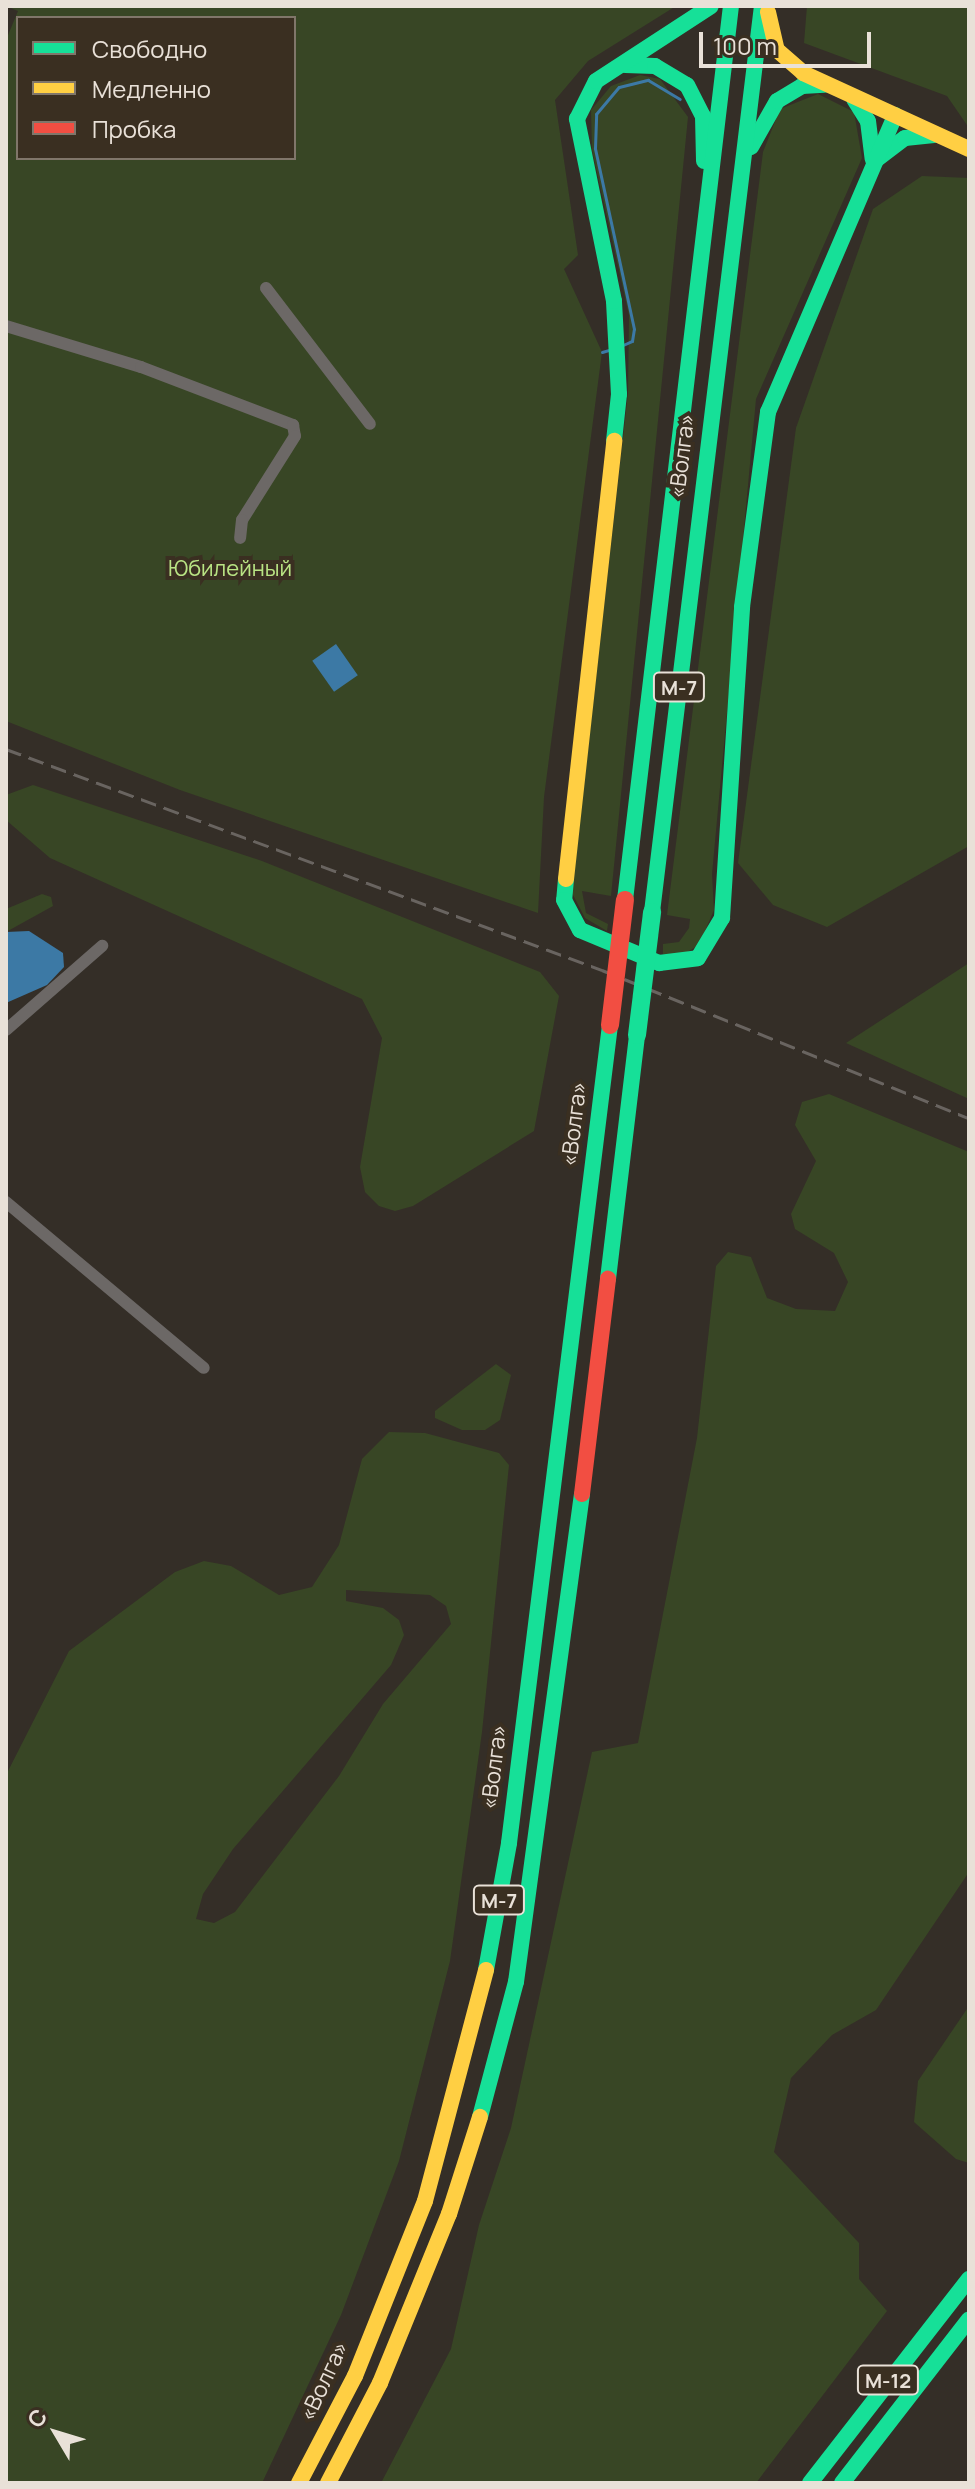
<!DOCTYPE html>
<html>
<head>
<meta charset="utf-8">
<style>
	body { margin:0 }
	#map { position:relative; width:975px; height:2489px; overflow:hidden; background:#342e27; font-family:Manrope,sans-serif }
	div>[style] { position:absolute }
	.green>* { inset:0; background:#384625 }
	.water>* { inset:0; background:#3c79a5; transform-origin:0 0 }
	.stream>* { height:3px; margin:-1.5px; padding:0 1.5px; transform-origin:1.5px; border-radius:1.5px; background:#3c79a5 }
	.street>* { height:12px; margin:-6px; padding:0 6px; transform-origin:6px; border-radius:6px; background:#6c6866 }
	.fast>* { height:16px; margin:-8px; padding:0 8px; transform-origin:8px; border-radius:8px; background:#16e098 }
	.slow>* { height:16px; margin:-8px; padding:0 8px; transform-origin:8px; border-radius:8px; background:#ffcf43 }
	.jam>* { height:16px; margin:-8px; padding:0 8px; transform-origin:8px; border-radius:8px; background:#f24e42 }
	.rail>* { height:3px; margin-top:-1.5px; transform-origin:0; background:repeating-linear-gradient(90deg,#696460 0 16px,transparent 0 24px) }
	.fast-bridge>* { height:18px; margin:-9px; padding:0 9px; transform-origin:9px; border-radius:9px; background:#16e098 }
	.jam-bridge>* { height:18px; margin:-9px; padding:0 9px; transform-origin:9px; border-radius:9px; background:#f24e42 }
	span { translate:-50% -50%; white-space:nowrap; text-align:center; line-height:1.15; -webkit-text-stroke:8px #3a2f21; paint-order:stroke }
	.shield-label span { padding:2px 6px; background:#3a2f21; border:2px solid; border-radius:6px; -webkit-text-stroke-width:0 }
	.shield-label { font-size:20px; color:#e9e1d8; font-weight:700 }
	.street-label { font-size:22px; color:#e9e1d8 }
	.park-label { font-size:22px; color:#b9e484 }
	.frame { position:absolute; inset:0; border:8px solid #e9e1d8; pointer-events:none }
	.legend { position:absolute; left:16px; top:16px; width:280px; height:144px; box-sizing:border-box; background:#3a2f21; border:2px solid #80766a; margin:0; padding:10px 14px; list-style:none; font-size:24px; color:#e9e1d8 }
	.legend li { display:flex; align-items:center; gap:16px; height:40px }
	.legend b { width:40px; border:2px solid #80766a }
	.north { position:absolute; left:16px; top:2393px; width:80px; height:80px; -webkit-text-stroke:6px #3a2f21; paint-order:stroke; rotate:308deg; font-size:22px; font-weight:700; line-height:32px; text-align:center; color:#e9e1d8 }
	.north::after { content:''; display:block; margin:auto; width:28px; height:36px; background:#e9e1d8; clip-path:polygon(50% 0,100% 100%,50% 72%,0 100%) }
	.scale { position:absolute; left:699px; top:32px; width:172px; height:36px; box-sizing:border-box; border:4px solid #e9e1d8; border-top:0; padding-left:10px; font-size:24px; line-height:28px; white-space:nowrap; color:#e9e1d8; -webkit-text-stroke:6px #3a2f21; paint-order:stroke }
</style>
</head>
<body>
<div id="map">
	<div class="green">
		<div style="clip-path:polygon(evenodd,6px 6px,676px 6px,588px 61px,555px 100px,578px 255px,564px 269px,602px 352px,544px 797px,538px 913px,180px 790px,6px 721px,6px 40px,18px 11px,6px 6px,18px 18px,294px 18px,294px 158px,18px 158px,18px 18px)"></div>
		<div style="clip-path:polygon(807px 6px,969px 6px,969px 128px,947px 96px,804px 43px)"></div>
		<div style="clip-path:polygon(640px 75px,660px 79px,688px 117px,611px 896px,582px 891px,586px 913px,608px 924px,607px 931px,585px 918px,572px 893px,628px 393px,629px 315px,592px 150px,591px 110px,611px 86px)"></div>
		<div style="clip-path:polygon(818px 94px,854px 112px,862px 158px,756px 399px,712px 874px,714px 910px,699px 945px,684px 954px,663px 954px,663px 944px,679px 942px,689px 928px,690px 919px,667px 915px,763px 152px,780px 109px)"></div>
		<div style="clip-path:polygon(922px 176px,969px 178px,969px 846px,827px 927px,773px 905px,738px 863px,796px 428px,873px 209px)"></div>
		<div style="clip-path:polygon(33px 785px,262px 861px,540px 972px,559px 996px,534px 1131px,413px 1206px,395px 1211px,379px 1206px,365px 1192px,360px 1167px,382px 1038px,362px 999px,50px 858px,6px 820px,6px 795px)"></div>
		<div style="clip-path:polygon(42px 894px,51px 897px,53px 906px,6px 932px,6px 909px)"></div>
		<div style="clip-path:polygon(969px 963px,969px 1099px,846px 1043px)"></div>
		<div style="clip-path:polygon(829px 1094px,969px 1152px,969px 1872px,876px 2010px,832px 2035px,791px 2078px,774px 2152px,859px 2243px,859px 2279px,887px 2311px,756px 2483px,381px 2483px,451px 2349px,479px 2225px,511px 2128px,592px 1752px,638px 1743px,697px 1438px,716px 1266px,728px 1252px,751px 1257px,767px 1298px,796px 1309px,835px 1311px,848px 1282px,834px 1253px,795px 1229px,791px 1214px,816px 1161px,795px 1125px,802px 1102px)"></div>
		<div style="clip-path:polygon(496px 1364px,511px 1375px,500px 1420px,485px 1430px,462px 1430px,435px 1418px,435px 1411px)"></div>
		<div style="clip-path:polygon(evenodd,389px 1432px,425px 1433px,499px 1453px,509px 1465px,482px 1732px,450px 1961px,399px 2161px,341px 2315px,262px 2483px,6px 2483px,6px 1775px,69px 1651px,175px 1572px,204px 1561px,231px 1566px,279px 1595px,312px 1587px,339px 1545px,362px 1459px,389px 1432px,346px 1590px,430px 1595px,446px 1606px,451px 1624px,383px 1704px,339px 1776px,235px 1912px,214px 1923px,196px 1919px,203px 1894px,233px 1849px,391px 1665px,404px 1635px,399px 1620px,383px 1608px,346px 1601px,346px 1590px)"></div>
		<div style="clip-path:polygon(969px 2006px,969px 2163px,956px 2159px,914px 2122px,918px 2081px)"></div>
	</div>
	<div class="water">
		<div style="left:336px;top:644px;width:38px;height:29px;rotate:55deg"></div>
		<div style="clip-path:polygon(29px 931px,63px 953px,64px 967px,47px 985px,6px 1003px,6px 932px)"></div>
	</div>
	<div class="stream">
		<div style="left:623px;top:345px;width:10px;rotate:-24deg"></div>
		<div style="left:632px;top:341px;width:12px;rotate:-81deg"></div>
		<div style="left:634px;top:329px;width:185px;rotate:-102.2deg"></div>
		<div style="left:595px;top:148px;width:34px;rotate:-88deg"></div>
		<div style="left:596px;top:114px;width:35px;rotate:-50deg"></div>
		<div style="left:619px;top:87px;width:30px;rotate:-14deg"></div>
		<div style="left:648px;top:80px;width:37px;rotate:31deg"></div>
		<div style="left:602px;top:352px;width:10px;rotate:-17deg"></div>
	</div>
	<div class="street">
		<div style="left:266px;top:288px;width:171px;rotate:52.6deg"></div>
		<div style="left:6px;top:326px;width:141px;rotate:16.9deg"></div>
		<div style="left:141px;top:367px;width:163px;rotate:20.9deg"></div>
		<div style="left:293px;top:425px;width:11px;rotate:80deg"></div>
		<div style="left:295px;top:436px;width:99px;rotate:122.2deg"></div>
		<div style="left:242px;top:520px;width:18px;rotate:96deg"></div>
		<div style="left:6px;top:1030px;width:128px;rotate:-41.2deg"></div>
		<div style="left:6px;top:1202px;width:258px;rotate:40deg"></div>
	</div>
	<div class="fast">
		<div style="left:625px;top:65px;width:30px;rotate:2deg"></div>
		<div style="left:655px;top:66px;width:37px;rotate:31deg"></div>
		<div style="left:687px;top:85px;width:35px;rotate:63deg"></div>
		<div style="left:703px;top:116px;width:45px;rotate:88.7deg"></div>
		<div style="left:854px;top:99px;width:26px;rotate:58deg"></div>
		<div style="left:868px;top:121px;width:38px;rotate:83deg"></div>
		<div style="left:751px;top:147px;width:53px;rotate:-60.5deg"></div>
		<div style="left:777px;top:101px;width:29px;rotate:-31deg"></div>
		<div style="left:802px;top:86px;width:22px;rotate:-3deg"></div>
		<div style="left:877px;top:159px;width:35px;rotate:-37deg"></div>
		<div style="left:905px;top:138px;width:29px;rotate:-6deg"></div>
		<div style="left:614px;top:441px;width:47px;rotate:-83.9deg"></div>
		<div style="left:619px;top:394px;width:93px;rotate:-93.1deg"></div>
		<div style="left:614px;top:301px;width:186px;rotate:-101.5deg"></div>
		<div style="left:577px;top:119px;width:42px;rotate:-63.4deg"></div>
		<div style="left:596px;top:81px;width:137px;rotate:-33.1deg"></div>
		<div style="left:566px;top:879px;width:21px;rotate:95deg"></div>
		<div style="left:564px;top:900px;width:34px;rotate:62deg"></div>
		<div style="left:580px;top:930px;width:86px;rotate:22.7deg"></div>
		<div style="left:659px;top:963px;width:39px;rotate:-7deg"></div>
		<div style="left:698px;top:958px;width:47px;rotate:-59deg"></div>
		<div style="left:722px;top:918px;width:312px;rotate:-86.3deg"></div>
		<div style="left:742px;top:607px;width:197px;rotate:-82.4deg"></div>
		<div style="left:768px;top:412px;width:323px;rotate:-66.8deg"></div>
		<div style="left:625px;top:900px;width:900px;rotate:-83.24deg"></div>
		<div style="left:652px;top:912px;width:913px;rotate:-83.08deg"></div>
		<div style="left:608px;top:1279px;width:246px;rotate:-83.2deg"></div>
		<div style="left:486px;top:1970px;width:129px;rotate:-79.7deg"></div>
		<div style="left:509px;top:1843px;width:824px;rotate:-82.96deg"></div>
		<div style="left:480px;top:2117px;width:140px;rotate:-75.1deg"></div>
		<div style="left:516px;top:1982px;width:492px;rotate:-82.3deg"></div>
		<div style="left:810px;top:2483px;width:259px;rotate:-52.1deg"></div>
		<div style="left:842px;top:2483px;width:207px;rotate:-52.2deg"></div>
	</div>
	<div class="slow">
		<div style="left:768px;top:12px;width:39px;rotate:77deg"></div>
		<div style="left:777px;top:50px;width:35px;rotate:41deg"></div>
		<div style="left:803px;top:73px;width:183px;rotate:24.6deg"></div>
		<div style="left:566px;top:879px;width:441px;rotate:-83.7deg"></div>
		<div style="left:299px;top:2483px;width:121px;rotate:-62.4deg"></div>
		<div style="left:355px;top:2376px;width:188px;rotate:-68.2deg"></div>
		<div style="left:425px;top:2201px;width:239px;rotate:-75.2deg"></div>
		<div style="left:328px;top:2483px;width:113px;rotate:-62.5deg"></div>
		<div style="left:380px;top:2383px;width:183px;rotate:-67.8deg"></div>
		<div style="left:449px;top:2214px;width:102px;rotate:-72.3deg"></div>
	</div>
	<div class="jam">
		<div style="left:582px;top:1494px;width:217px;rotate:-83.1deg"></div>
	</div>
	<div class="rail">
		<div style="left:6px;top:749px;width:636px;rotate:20.35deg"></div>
		<div style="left:602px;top:970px;width:396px;rotate:22deg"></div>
	</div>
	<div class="fast-bridge">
		<div style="left:637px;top:1035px;width:124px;rotate:-83deg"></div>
	</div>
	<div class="jam-bridge">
		<div style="left:610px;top:1025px;width:126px;rotate:-83.2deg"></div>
	</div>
	<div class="shield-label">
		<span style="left:679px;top:687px">М-7</span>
		<span style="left:499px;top:1900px">М-7</span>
		<span style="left:888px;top:2380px">М-12</span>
	</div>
	<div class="street-label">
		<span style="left:682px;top:456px;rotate:-83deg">«Волга»</span>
		<span style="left:574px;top:1124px;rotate:-83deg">«Волга»</span>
		<span style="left:494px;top:1767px;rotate:-83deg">«Волга»</span>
		<span style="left:324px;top:2381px;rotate:-65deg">«Волга»</span>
	</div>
	<div class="park-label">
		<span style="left:230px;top:569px">Юбилейный</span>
	</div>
	<div class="frame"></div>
	<ul class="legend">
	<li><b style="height:10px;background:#16e098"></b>Свободно</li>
	<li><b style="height:10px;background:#ffcf43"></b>Медленно</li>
	<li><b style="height:10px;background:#f24e42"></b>Пробка</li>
	</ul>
	<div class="north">С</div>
	<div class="scale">100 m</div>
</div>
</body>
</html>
